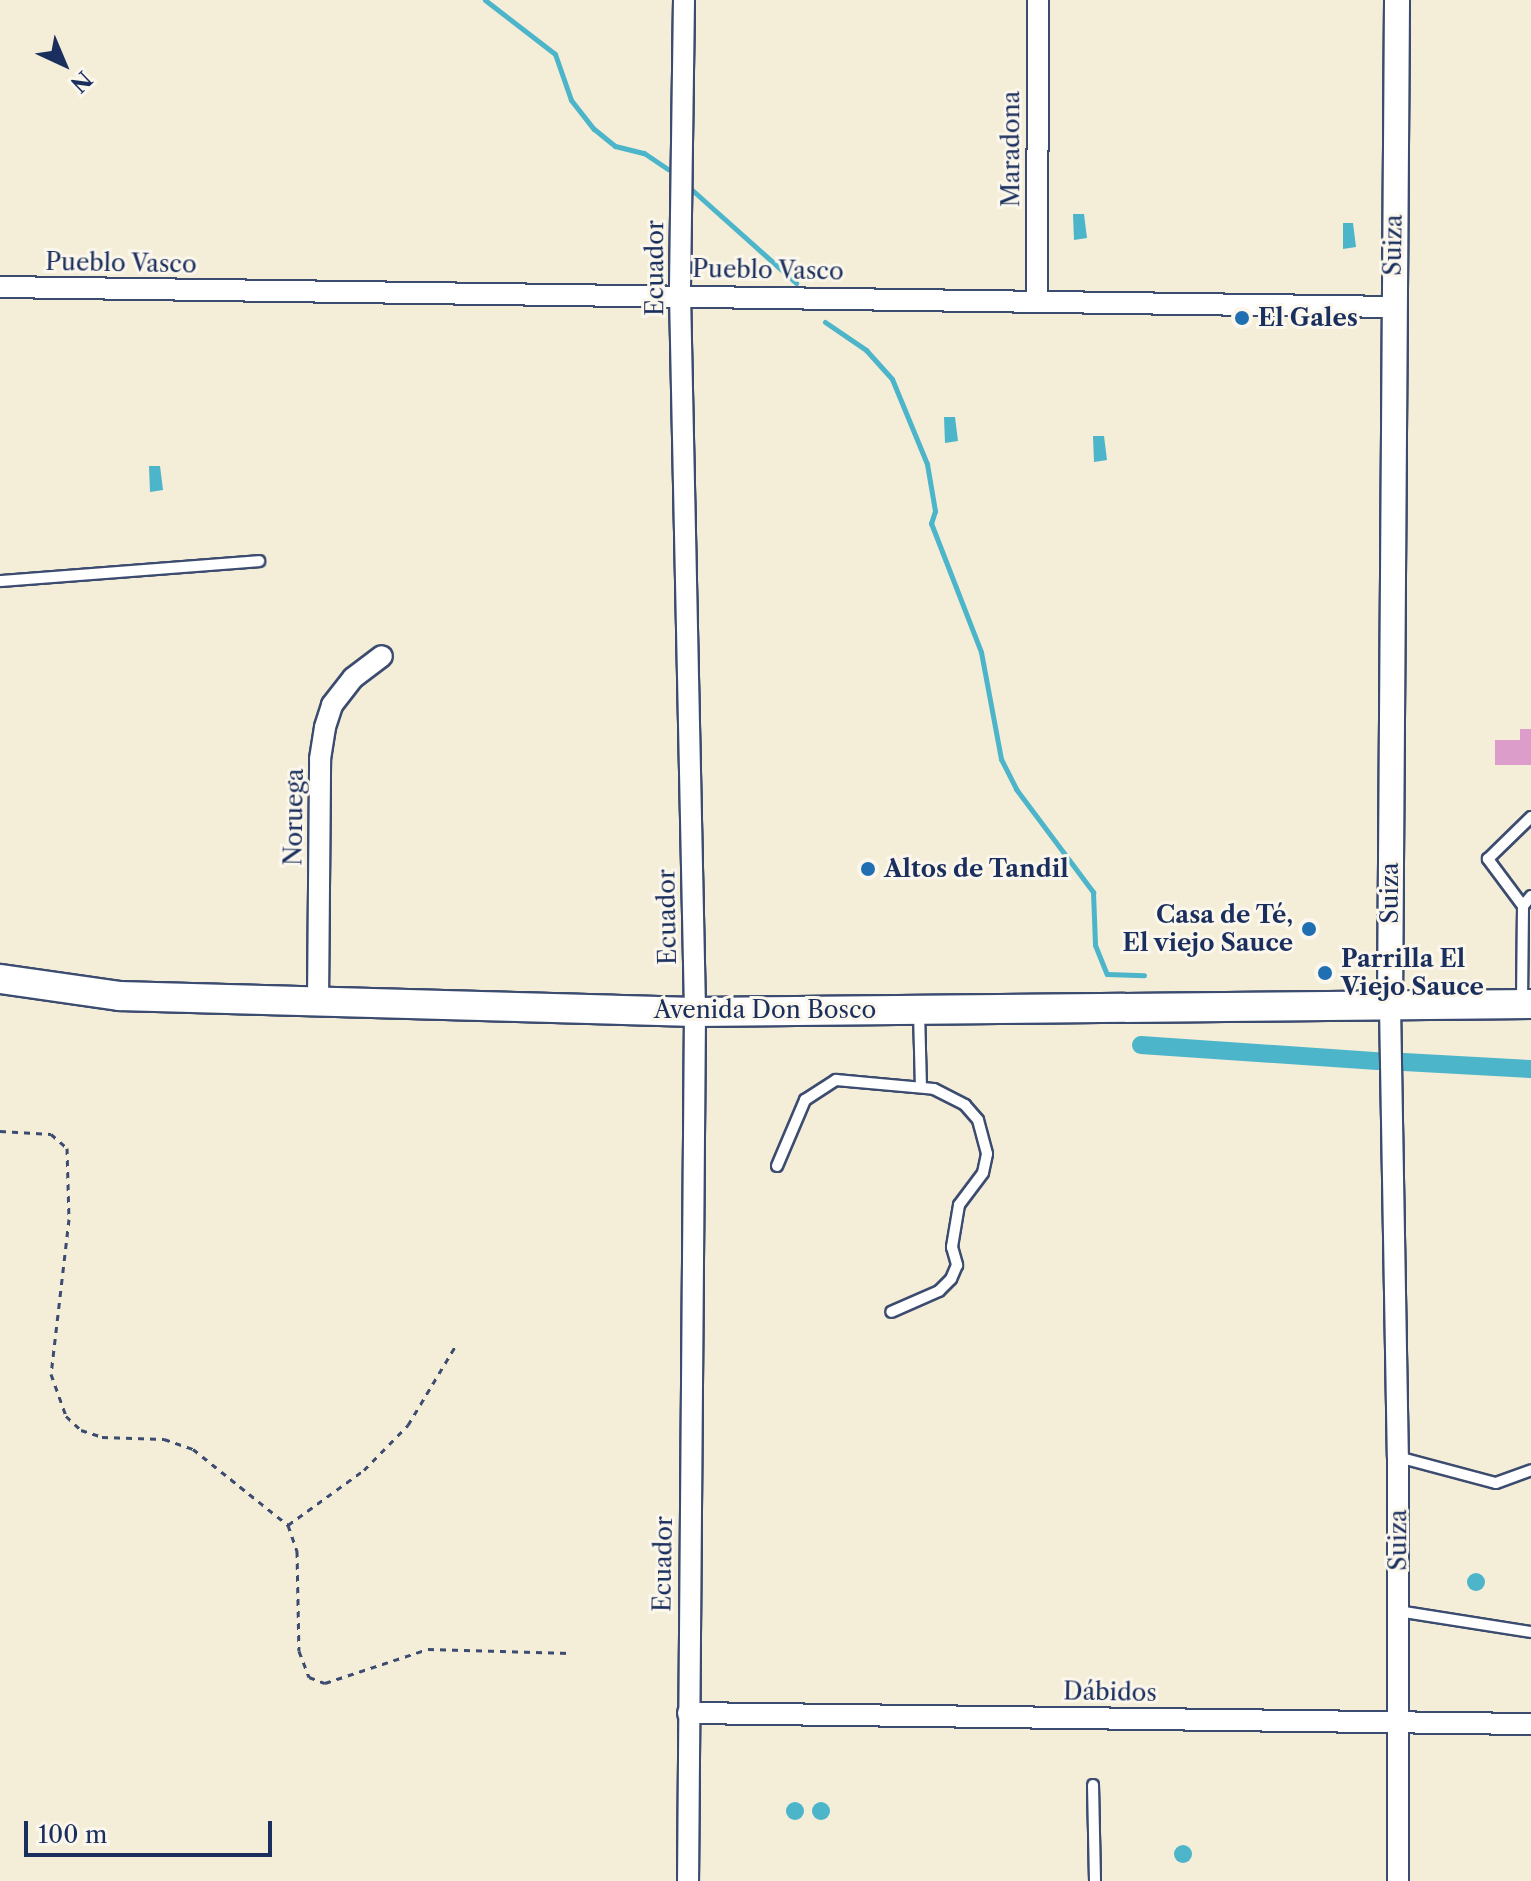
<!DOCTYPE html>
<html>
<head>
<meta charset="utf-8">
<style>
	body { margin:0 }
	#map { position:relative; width:1531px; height:1881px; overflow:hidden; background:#f4edd8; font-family:"Libre Caslon Text",serif }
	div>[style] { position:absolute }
	.water>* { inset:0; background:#4cb5ca }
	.round { border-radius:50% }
	.stream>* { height:5px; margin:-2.5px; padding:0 2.5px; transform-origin:2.5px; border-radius:2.5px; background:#4cb5ca }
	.canal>* { height:18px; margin:-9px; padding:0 9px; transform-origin:9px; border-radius:9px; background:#4cb5ca }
	.building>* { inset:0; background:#dc9dca }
	.path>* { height:3px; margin-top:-1.5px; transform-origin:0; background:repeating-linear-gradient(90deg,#3c4c70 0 6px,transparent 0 12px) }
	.roads { filter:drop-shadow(2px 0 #3c4c70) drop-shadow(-2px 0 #3c4c70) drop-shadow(0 2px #3c4c70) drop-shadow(0 -2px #3c4c70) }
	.service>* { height:10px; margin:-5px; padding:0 5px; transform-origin:5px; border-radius:5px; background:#fff }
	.minor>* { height:20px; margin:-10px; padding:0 10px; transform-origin:10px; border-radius:10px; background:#fff }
	.tertiary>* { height:24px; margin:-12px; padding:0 12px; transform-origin:12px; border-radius:12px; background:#fff }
	.secondary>* { height:28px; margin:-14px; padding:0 14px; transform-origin:14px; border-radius:14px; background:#fff }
	.dots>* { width:22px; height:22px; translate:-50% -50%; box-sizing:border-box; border:4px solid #fbf7ec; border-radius:50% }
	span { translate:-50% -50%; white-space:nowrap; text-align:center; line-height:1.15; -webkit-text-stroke:6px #fbf7ec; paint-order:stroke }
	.street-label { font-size:24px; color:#1b2f5e }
	.poi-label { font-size:24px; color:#1b2f5e; font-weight:700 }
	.left { translate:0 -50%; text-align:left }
	.right { translate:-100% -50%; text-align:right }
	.north { position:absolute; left:24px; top:24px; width:80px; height:80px; -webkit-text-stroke:6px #fbf7ec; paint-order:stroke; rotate:136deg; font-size:22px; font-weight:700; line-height:32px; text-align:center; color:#1b2f5e }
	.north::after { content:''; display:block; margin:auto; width:28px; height:36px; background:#1b2f5e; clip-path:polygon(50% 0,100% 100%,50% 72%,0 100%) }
	.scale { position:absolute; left:24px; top:1821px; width:248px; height:36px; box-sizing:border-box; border:4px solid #1b2f5e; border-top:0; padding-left:10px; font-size:24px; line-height:28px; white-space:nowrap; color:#1b2f5e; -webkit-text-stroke:6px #fbf7ec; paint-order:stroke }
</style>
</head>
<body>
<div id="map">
	<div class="water">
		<div style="clip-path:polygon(1073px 214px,1084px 214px,1087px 238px,1074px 240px)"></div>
		<div style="clip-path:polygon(1343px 223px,1353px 223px,1356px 247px,1343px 249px)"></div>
		<div style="clip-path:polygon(944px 417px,955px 417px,958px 441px,945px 443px)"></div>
		<div style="clip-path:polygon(1093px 436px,1104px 436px,1107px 460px,1094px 462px)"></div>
		<div style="clip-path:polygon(149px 466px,160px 466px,163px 490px,150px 492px)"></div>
		<div class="round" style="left:1467px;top:1573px;width:18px;height:18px"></div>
		<div class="round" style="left:812px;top:1802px;width:18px;height:18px"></div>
		<div class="round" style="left:786px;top:1802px;width:18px;height:18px"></div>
		<div class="round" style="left:1174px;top:1845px;width:18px;height:18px"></div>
	</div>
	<div class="stream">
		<div style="left:485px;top:0;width:88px;rotate:37.6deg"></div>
		<div style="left:555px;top:54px;width:49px;rotate:70.8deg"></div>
		<div style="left:571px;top:100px;width:37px;rotate:52deg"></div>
		<div style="left:594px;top:129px;width:27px;rotate:39deg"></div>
		<div style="left:615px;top:146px;width:30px;rotate:14deg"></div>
		<div style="left:644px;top:153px;width:29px;rotate:34deg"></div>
		<div style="left:691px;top:189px;width:141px;rotate:41.8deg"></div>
		<div style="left:825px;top:322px;width:50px;rotate:34.3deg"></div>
		<div style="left:866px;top:350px;width:39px;rotate:48deg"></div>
		<div style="left:892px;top:379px;width:92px;rotate:67.6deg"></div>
		<div style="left:927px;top:464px;width:48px;rotate:80.3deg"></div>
		<div style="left:935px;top:511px;width:13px;rotate:108deg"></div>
		<div style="left:931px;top:523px;width:138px;rotate:68.8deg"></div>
		<div style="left:981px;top:652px;width:109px;rotate:79.4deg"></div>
		<div style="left:1001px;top:759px;width:34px;rotate:63deg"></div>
		<div style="left:1016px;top:789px;width:129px;rotate:53.2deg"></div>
		<div style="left:1093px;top:892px;width:53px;rotate:87.8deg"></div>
		<div style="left:1095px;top:945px;width:31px;rotate:68deg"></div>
		<div style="left:1107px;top:974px;width:37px;rotate:2deg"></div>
	</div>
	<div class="canal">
		<div style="left:1141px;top:1045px;width:237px;rotate:3.9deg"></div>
		<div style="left:1404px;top:1062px;width:127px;rotate:3.2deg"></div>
	</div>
	<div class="building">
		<div style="clip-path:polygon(1520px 729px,1531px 729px,1531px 765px,1495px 765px,1495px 740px,1520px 740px)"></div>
	</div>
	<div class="path">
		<div style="left:0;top:1131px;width:51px;rotate:3.4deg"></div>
		<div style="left:51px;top:1134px;width:21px;rotate:41deg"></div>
		<div style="left:67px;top:1148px;width:71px;rotate:88.4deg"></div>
		<div style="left:69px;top:1219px;width:156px;rotate:96.6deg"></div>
		<div style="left:51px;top:1374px;width:45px;rotate:70.3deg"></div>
		<div style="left:66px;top:1416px;width:21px;rotate:43deg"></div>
		<div style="left:81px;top:1430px;width:22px;rotate:18deg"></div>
		<div style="left:102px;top:1437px;width:62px;rotate:1.8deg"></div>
		<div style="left:164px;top:1439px;width:31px;rotate:19deg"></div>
		<div style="left:193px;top:1449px;width:122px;rotate:38.7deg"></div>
		<div style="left:288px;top:1525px;width:28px;rotate:71deg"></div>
		<div style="left:297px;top:1551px;width:100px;rotate:88.9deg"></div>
		<div style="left:299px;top:1651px;width:28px;rotate:69deg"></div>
		<div style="left:309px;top:1677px;width:17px;rotate:21deg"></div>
		<div style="left:325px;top:1683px;width:108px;rotate:-18.3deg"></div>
		<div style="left:428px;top:1649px;width:142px;rotate:1.6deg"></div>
		<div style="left:288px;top:1525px;width:94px;rotate:-35.9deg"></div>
		<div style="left:364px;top:1470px;width:63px;rotate:-45.6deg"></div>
		<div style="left:408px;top:1425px;width:93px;rotate:-59deg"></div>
	</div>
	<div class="roads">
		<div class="service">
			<div style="left:0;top:581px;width:260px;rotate:-4.4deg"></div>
			<div style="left:1523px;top:906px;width:59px;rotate:-126.7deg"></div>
			<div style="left:1488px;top:859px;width:60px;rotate:-44.3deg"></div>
			<div style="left:1522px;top:1002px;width:96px;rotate:-89.4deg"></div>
			<div style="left:1523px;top:906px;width:13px;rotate:-51deg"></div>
			<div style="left:919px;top:1012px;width:75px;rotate:88.5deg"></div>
			<div style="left:777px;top:1166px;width:72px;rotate:-67deg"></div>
			<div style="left:805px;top:1100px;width:37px;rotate:-33deg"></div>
			<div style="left:836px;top:1080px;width:98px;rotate:5.2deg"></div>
			<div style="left:934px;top:1089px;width:35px;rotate:27deg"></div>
			<div style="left:965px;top:1105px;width:20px;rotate:49deg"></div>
			<div style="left:978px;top:1120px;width:35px;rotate:75deg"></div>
			<div style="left:987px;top:1154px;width:19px;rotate:102deg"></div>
			<div style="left:983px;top:1173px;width:40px;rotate:127deg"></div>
			<div style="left:959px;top:1205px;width:43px;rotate:99.5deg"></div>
			<div style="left:952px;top:1247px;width:19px;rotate:74deg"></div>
			<div style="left:957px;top:1265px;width:15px;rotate:113deg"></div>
			<div style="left:951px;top:1279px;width:17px;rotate:135deg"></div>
			<div style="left:939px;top:1291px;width:52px;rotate:156.4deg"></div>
			<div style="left:1398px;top:1457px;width:101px;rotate:14.9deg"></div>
			<div style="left:1496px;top:1483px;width:37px;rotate:-20deg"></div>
			<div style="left:1398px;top:1611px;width:135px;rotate:9deg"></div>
			<div style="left:1093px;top:1785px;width:96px;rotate:88.8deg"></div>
		</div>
		<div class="minor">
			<div style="left:684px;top:0;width:294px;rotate:90.8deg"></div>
			<div style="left:680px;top:294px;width:718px;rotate:88.8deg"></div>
			<div style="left:695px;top:1012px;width:869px;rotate:90.46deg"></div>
			<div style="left:0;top:287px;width:1392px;rotate:0.82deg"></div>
			<div style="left:1037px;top:299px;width:299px;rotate:-89.8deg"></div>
			<div style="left:318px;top:1002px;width:243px;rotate:-89.5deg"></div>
			<div style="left:320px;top:759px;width:32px;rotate:-81deg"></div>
			<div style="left:325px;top:727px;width:23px;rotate:-72deg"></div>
			<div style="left:332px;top:705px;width:34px;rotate:-52deg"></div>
			<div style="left:353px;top:678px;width:36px;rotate:-37deg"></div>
			<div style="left:1390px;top:1006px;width:451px;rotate:89deg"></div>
			<div style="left:1398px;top:1457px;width:424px;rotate:90deg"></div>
			<div style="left:688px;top:1713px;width:843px;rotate:0.75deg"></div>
		</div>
		<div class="tertiary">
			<div style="left:1390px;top:1006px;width:1006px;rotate:-89.6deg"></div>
		</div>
		<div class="secondary">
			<div style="left:0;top:979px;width:120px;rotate:8.1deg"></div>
			<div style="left:119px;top:996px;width:576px;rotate:1.59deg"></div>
			<div style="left:695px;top:1012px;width:836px;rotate:-0.55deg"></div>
		</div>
	</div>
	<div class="dots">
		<div style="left:1242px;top:318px;background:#1f6fb2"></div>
		<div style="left:868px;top:869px;background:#1f6fb2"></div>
		<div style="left:1309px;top:929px;background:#1f6fb2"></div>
		<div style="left:1325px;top:973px;background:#1f6fb2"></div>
	</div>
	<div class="street-label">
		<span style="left:1011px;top:149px;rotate:-90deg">Maradona</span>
		<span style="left:1393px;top:245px;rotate:-89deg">Suiza</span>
		<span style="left:121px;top:263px;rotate:1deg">Pueblo Vasco</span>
		<span style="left:655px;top:268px;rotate:-90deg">Ecuador</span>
		<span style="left:768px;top:270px;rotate:1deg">Pueblo Vasco</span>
		<span style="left:294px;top:817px;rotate:-89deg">Noruega</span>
		<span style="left:1390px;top:893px;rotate:-90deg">Suiza</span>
		<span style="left:667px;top:917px;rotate:-91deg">Ecuador</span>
		<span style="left:765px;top:1010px">Avenida Don Bosco</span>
		<span style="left:1398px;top:1540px;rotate:-90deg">Suiza</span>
		<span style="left:663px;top:1564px;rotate:-89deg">Ecuador</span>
		<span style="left:1110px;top:1692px;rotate:1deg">Dábidos</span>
	</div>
	<div class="poi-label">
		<span class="left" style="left:1258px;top:318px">El Gales</span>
		<span class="left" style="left:884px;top:869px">Altos de Tandil</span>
		<span class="right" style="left:1293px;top:929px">Casa de Té,<br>El viejo Sauce</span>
		<span class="left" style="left:1341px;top:973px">Parrilla El<br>Viejo Sauce</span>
	</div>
	<div class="north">N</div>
	<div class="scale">100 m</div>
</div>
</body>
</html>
